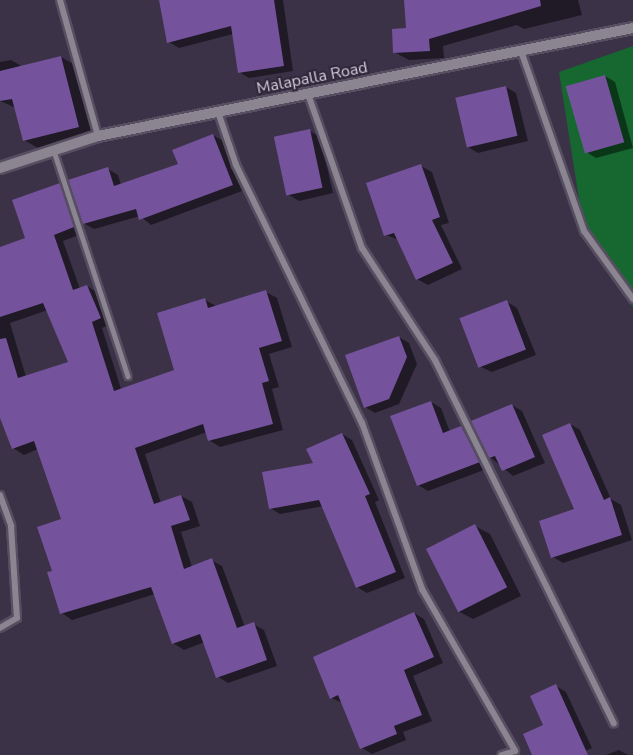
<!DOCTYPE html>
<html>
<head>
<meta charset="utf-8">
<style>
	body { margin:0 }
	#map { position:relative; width:633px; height:755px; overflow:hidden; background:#3b3247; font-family:"Nunito Sans",sans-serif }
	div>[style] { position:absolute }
	.green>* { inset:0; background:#166730 }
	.shadow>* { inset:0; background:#0007 }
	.building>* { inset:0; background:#75529c; transform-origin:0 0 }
	.roads { filter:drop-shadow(2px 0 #574e62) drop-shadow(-2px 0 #574e62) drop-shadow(0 2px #574e62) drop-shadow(0 -2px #574e62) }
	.service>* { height:4.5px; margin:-2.25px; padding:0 2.25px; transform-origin:2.25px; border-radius:2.25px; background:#8a8590 }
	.minor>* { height:6px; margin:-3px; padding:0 3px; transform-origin:3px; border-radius:3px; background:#8a8590 }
	.tertiary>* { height:10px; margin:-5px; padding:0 5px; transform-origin:5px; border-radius:5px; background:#8a8590 }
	span { translate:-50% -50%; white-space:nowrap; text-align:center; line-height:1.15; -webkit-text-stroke:4.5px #31283c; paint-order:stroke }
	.street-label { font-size:16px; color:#d4cfdc }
</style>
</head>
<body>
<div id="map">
	<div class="green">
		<div style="clip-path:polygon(633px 46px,633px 307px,584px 231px,559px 72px)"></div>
	</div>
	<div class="shadow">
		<div style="clip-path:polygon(160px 0,283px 0,293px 71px,249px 78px,239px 72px,233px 34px,179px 48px,169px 42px)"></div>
		<div style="clip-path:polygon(406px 0,578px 0,582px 15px,524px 29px,517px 25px,443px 46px,444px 58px,409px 60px,394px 52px,407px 30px)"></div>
		<div style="clip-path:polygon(61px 57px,75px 65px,92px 134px,38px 148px,24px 140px,16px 108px,0 101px,0 62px,11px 60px,23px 67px)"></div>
		<div style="clip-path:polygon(605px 76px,615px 82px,633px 148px,596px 158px,586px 152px)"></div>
		<div style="clip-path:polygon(506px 87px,516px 93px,528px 141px,478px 153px,468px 147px)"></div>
		<div style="clip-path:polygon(310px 131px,320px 137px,333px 193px,299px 201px,289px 195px)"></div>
		<div style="clip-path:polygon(evenodd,213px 135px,223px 141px,242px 191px,151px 225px,140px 216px,94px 229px,80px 221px,84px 233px,63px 241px,80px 289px,87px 286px,98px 293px,111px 324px,102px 328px,121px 389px,176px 371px,205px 300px,216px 306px,266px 292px,277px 298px,292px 347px,269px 354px,279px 387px,272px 389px,283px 430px,220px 447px,209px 440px,207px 432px,145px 454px,161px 503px,181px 496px,192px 502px,200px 526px,181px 532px,192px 567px,211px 560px,222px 566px,245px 627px,253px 624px,264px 630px,277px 666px,228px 683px,217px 676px,205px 642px,184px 650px,173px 643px,155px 594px,72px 620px,62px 613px,54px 572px,63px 520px,38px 449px,24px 455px,13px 448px,0 413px,0 248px,27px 239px,60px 185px,74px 193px,108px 169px,118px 175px,121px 185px,180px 165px,213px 135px,48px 310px,70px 363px,26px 377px,10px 323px,48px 310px)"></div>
		<div style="clip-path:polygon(421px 166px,432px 172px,449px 223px,441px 225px,462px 269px,428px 285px,417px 279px,399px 240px,386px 235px)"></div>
		<div style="clip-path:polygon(507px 302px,517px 308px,536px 355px,492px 372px,481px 367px)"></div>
		<div style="clip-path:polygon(399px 337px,409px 343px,417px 364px,399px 404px,375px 413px,365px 407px)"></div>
		<div style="clip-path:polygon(431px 402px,441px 408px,450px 432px,461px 427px,472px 433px,489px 468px,428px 491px,418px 485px)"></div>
		<div style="clip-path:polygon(512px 405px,522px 411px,545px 463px,513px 476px,490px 457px)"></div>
		<div style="clip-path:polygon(570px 424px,580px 430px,611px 499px,621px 505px,632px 540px,563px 563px,553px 557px,576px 510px)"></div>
		<div style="clip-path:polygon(342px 434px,352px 440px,379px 500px,375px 502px,405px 578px,367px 593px,357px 587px,324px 506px,280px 514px,270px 508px)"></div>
		<div style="clip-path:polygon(475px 526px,490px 534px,521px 596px,473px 619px,458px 611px)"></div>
		<div style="clip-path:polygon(414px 613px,424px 619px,443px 663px,413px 676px,432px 721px,403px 732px,406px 740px,372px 754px,362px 748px,343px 703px,331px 698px)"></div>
		<div style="clip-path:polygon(556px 686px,566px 692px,592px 748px,576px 755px,534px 755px,545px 726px)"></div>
		<div style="clip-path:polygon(619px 750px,628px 755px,606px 755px)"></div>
	</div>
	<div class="building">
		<div style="clip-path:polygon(159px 0,274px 0,284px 66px,238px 73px,231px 26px,167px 43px)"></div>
		<div style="clip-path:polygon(404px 0,540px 0,541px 6px,429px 39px,430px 51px,393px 53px,392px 29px,406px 28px)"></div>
		<div style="clip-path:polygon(61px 56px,79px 127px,23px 141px,12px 99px,0 101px,0 71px)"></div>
		<div style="left:605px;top:75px;width:70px;height:41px;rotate:74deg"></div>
		<div style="left:506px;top:86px;width:51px;height:52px;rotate:77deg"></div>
		<div style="left:310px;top:129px;width:60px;height:37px;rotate:78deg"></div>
		<div style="clip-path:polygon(213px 134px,233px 185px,139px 220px,136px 209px,83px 224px,68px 180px,108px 167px,114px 186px,178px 164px,172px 150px)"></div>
		<div style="clip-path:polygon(421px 164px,440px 217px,432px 220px,453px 263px,416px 280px,394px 233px,384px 236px,366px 183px)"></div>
		<div style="clip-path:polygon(60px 183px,74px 227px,54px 235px,73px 290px,87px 285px,101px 318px,92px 322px,114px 391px,174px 370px,157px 313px,205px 298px,208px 308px,266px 290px,282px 341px,259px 348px,269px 381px,262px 383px,273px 424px,208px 441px,203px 424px,135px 448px,154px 504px,181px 495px,190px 520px,171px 526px,184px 569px,212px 558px,237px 628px,254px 622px,267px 660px,216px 678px,200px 634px,172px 644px,151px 587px,60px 614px,47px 572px,52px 571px,37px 527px,61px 519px,34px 441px,12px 449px,0 418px,0 339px,6px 338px,18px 378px,68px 362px,43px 303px,0 317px,0 247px,25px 238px,12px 200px)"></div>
		<div style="left:507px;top:300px;width:53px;height:51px;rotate:69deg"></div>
		<div style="clip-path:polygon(399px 336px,407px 357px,389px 399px,364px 408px,345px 355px)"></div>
		<div style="clip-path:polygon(431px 401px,443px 433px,461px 426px,480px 462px,417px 486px,390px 416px)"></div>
		<div style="clip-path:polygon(512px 404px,535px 457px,502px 471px,495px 456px,489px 458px,471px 421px)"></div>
		<div style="clip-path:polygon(570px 423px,604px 500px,610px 497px,622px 535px,551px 558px,539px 521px,574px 509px,542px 435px)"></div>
		<div style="clip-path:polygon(342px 433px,370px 494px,365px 496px,396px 572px,356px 588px,319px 500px,269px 509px,262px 472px,313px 463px,306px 449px)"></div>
		<div style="left:475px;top:524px;width:71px;height:55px;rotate:63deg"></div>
		<div style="clip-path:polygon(414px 612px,434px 657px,404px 670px,422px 715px,394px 726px,397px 734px,360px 749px,338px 695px,330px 699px,313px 657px)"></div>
		<div style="clip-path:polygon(556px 684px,588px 755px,532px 755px,523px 734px,543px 725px,530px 696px)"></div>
	</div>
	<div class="roads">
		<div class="service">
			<div style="left:54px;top:151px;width:237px;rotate:71.8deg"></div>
		</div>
		<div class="minor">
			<div style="left:60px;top:0;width:141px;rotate:74.4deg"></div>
			<div style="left:521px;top:51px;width:191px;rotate:70.7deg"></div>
			<div style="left:584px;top:231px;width:84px;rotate:54.2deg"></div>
			<div style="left:308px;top:94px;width:163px;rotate:70.7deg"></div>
			<div style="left:362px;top:248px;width:134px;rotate:56.9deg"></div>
			<div style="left:435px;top:360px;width:405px;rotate:63.8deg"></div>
			<div style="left:218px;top:112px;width:56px;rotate:71.2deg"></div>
			<div style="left:236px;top:165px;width:287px;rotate:64deg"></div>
			<div style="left:362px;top:423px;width:177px;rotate:70.1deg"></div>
			<div style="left:422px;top:589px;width:187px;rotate:60.1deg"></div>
			<div style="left:515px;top:751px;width:14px;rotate:163deg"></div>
			<div style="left:0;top:495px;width:33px;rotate:70deg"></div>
			<div style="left:11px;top:526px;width:92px;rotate:86.3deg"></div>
			<div style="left:17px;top:618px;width:20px;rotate:150deg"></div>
		</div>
		<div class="tertiary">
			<div style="left:0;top:168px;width:103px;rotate:-18.1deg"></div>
			<div style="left:98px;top:136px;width:546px;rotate:-11.41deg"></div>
		</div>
	</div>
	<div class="street-label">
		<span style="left:312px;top:78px;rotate:-11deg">Malapalla Road</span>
	</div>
</div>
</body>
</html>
